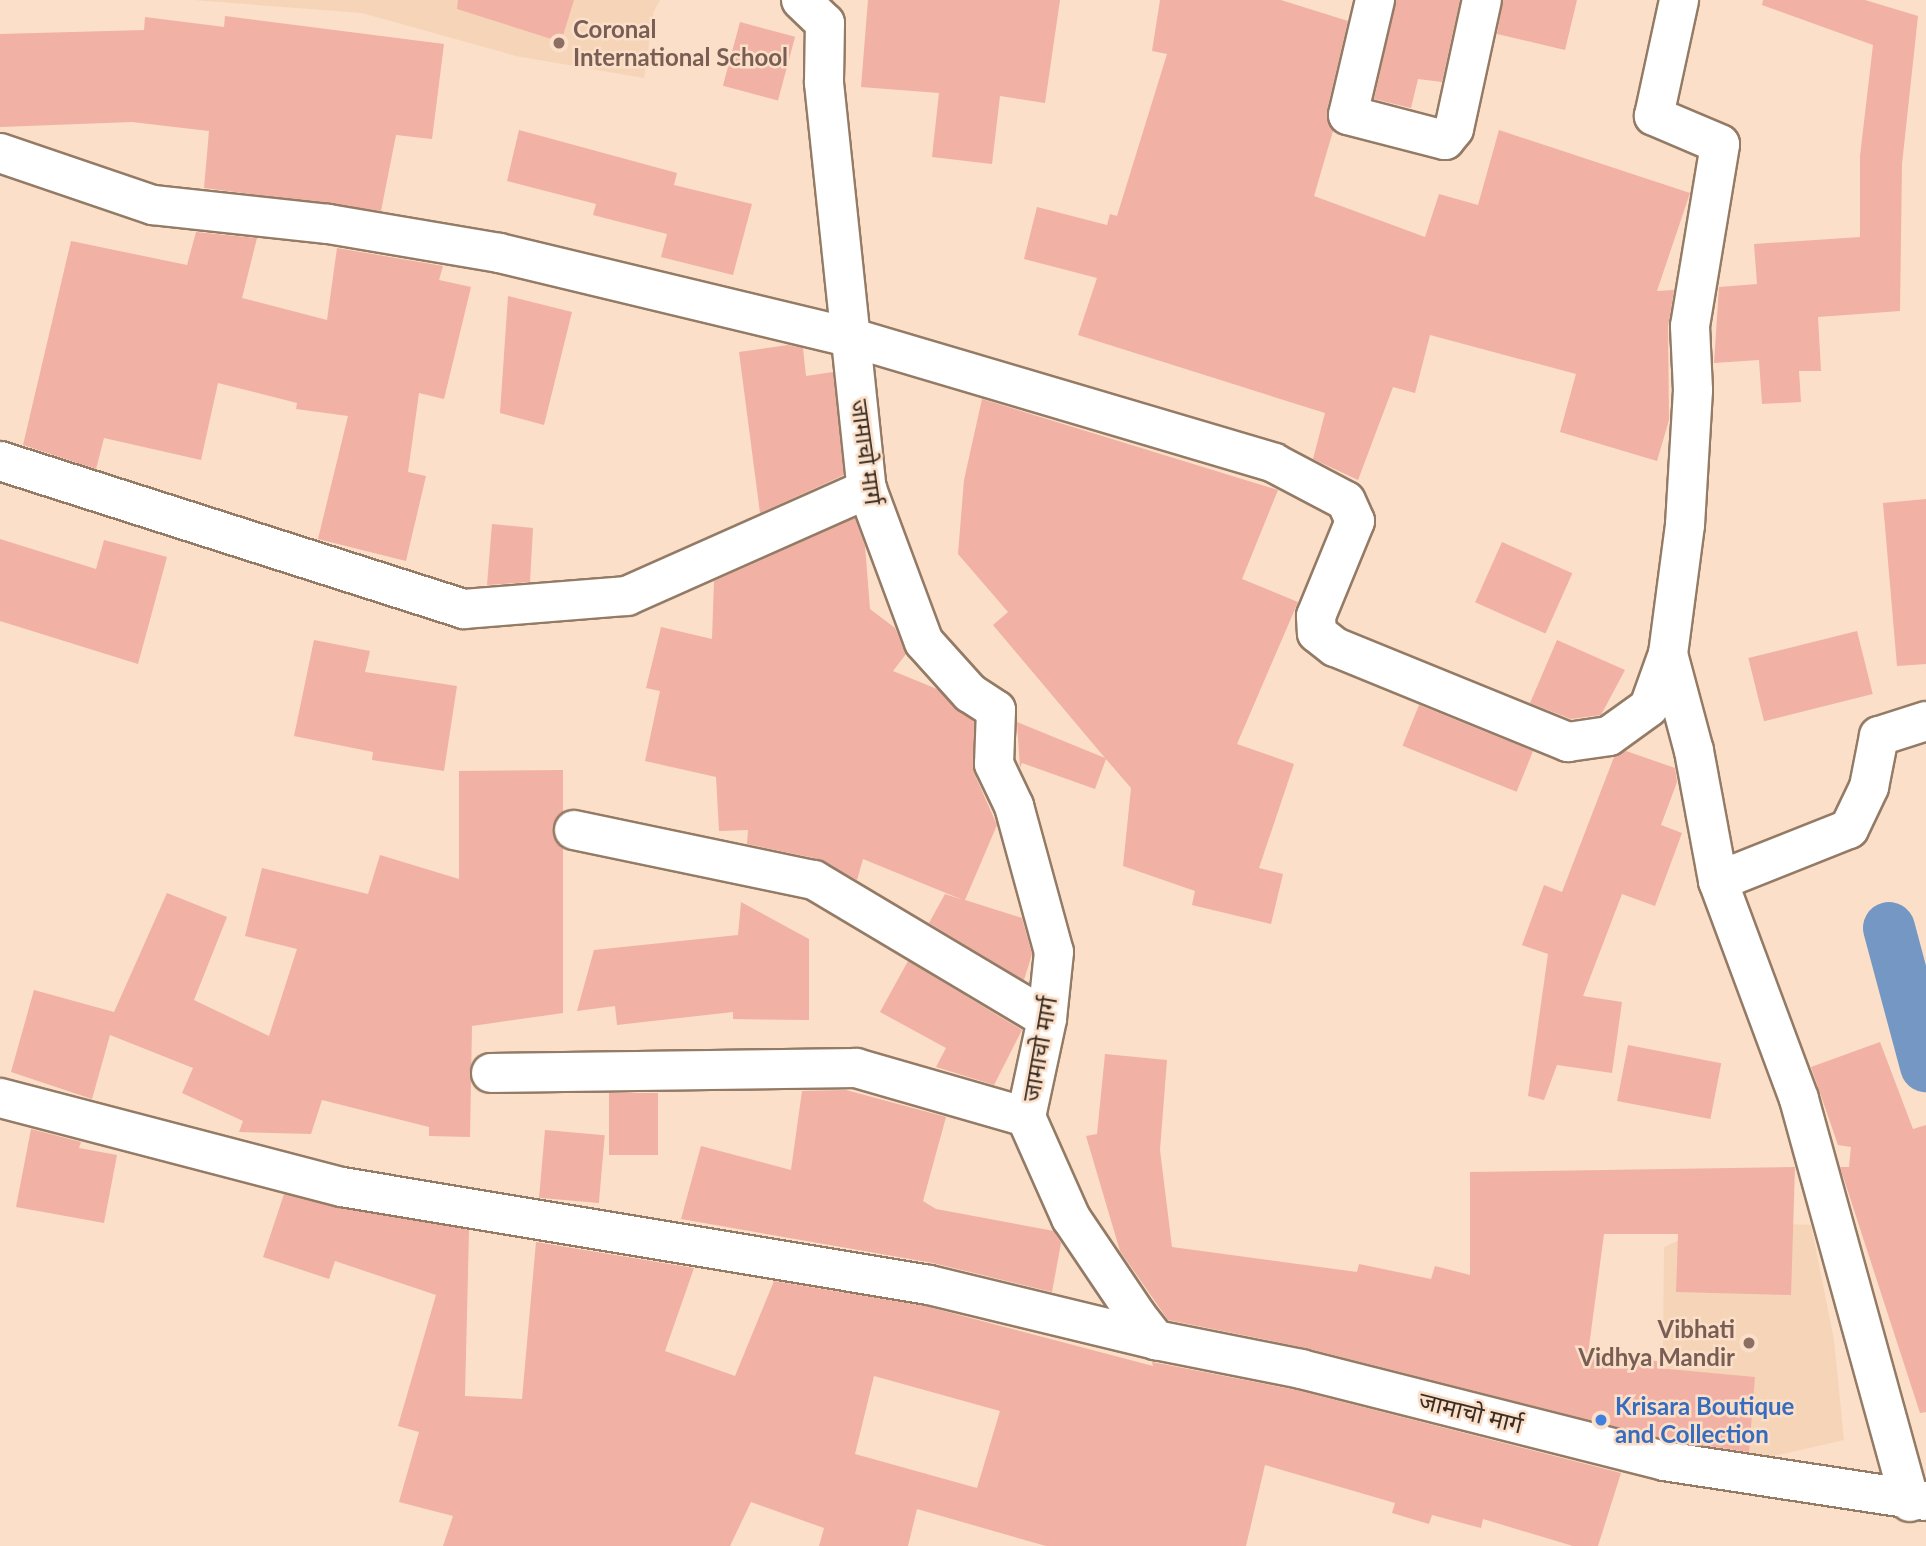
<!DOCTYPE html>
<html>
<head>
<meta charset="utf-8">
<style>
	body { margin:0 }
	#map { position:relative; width:1926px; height:1546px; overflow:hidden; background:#fbdfc8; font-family:Lato,"Noto Sans Devanagari",sans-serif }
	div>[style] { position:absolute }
	.built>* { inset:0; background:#f6d4b8 }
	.canal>* { height:52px; margin:-26px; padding:0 26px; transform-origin:26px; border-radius:26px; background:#7497c3 }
	.building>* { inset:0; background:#f1b1a5; transform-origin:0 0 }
	.roads { filter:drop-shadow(2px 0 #947b66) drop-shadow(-2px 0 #947b66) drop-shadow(0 2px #947b66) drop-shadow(0 -2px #947b66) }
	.street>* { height:38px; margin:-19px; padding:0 19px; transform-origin:19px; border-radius:19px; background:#fff }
	.secondary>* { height:38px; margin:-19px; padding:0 19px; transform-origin:19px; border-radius:19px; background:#fff }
	.dots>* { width:19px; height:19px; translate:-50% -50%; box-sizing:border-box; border:4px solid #fbdfc8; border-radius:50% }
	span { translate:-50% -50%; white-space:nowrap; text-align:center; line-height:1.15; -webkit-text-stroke:5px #fbdfc8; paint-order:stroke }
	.education-label { font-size:24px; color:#785e54; font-weight:700 }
	.left { translate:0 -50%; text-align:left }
	.right { translate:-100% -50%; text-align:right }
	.street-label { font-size:24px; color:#382d25 }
	.shop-label { font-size:24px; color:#366cbe; font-weight:700 }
</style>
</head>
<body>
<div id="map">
	<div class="built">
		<div style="clip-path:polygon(194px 0,660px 0,654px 11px,644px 78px,516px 56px,362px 13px)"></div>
		<div style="clip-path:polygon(1780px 1224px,1811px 1225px,1834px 1340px,1844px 1440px,1742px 1463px,1653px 1451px,1663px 1347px,1664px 1247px,1701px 1230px)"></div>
	</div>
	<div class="canal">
		<div style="left:1889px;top:928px;width:143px;rotate:75deg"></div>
	</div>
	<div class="building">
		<div style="clip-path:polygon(458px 0,574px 0,561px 42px,457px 9px)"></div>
		<div style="clip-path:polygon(868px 0,1060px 0,1045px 103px,1000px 96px,992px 164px,932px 157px,939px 93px,861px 87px)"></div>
		<div style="clip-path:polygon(1160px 0,1281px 0,1348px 21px,1327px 110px,1333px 131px,1314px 196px,1425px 237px,1439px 194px,1478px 205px,1499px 130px,1690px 193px,1657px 291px,1674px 290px,1668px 327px,1669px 420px,1657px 461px,1560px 432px,1576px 374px,1430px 335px,1415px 393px,1393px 387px,1358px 480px,1313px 459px,1325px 413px,1078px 335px,1097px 278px,1024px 259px,1037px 207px,1107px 225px,1110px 214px,1117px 216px,1167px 54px,1152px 51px)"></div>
		<div style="clip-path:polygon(1396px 0,1460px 0,1442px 82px,1418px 79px,1411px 108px,1374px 99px)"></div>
		<div style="clip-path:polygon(1503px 0,1577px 0,1565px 50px,1497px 34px)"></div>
		<div style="clip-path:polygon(1763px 0,1865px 0,1918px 16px,1902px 164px,1900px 311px,1818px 317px,1821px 371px,1799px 371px,1801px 402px,1762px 404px,1759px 360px,1714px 363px,1719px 287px,1757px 284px,1754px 244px,1860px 237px,1860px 156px,1873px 45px,1762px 5px)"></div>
		<div style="clip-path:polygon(225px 16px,444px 44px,432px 139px,396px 135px,381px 211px,204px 188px,209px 131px,132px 122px,0 127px,0 34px,144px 30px,145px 17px,224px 27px)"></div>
		<div style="left:740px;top:22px;width:57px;height:66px;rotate:15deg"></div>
		<div style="clip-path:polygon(519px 130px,677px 173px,674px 185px,752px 204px,733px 275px,661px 257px,667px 234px,593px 215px,596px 204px,507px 181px)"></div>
		<div style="clip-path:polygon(196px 232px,257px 238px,242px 298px,327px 320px,337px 248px,443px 266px,439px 280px,471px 287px,444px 399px,419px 393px,408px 472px,426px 476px,406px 561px,318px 539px,348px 416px,296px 409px,297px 403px,218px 383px,201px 460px,104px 438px,96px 469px,23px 445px,71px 241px,187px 265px)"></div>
		<div style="clip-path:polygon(508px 296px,572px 312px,544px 425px,500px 413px)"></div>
		<div style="clip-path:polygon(788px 345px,803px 348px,806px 376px,833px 372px,844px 475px,760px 513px,739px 352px)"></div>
		<div style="clip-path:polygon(982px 399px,1278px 490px,1242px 579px,1298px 602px,1237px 744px,1294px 764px,1259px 868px,1283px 874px,1271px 924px,1192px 905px,1195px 891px,1123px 866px,1131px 788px,1106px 759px,1095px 789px,1022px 763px,1020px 768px,1017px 722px,1105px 758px,993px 625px,1008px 612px,958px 554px,964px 480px)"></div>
		<div style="clip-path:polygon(1926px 499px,1926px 664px,1897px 666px,1883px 503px)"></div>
		<div style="clip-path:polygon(855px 518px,865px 546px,870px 609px,895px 628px,906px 654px,893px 671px,937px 689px,974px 722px,974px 773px,997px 825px,965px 900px,1022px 918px,1032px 954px,1024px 980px,929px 923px,945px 894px,963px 900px,863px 859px,857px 880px,819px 859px,747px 844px,748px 830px,719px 831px,716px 777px,645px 761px,660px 691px,646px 688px,661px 627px,712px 639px,714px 581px)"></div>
		<div style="clip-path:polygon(492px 524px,533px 528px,530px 582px,487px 585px)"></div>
		<div style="clip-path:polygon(0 539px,96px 569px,104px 540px,167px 557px,138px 664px,0 621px)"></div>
		<div style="left:1502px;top:542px;width:77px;height:66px;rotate:24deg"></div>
		<div style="left:1857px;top:631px;width:65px;height:112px;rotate:76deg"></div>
		<div style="clip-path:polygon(314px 640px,370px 651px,365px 672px,457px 686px,444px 771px,372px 760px,373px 752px,294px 736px)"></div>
		<div style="clip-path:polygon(1557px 640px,1625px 670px,1601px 715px,1571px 719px,1530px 703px)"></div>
		<div style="left:1419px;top:705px;width:123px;height:44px;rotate:22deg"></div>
		<div style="clip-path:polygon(1626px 751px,1675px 768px,1677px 782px,1661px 825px,1682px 833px,1655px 906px,1622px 894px,1583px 996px,1622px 1002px,1612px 1073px,1557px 1065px,1544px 1100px,1528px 1096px,1548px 954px,1522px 945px,1544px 885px,1562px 892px,1614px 757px)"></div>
		<div style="clip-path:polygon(563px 770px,563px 812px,553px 826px,563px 848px,563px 1013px,472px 1026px,470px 1137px,429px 1136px,429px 1127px,322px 1100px,311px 1134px,239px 1132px,243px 1121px,182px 1093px,193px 1068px,110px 1035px,92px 1099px,11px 1072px,34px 990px,114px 1012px,167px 893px,227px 917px,194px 1000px,269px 1036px,297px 949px,245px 936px,262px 868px,368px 894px,380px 855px,459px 879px,459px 771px)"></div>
		<div style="clip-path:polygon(741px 902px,809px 939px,809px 1020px,733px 1019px,733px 1012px,617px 1025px,615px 1006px,577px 1011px,594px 950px,738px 935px)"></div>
		<div style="clip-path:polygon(908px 961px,1022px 1030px,994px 1085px,936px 1067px,946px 1048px,880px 1012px)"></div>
		<div style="clip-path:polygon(1880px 1042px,1913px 1129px,1926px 1125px,1926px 1412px,1920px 1413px,1840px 1167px,1849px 1167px,1851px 1147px,1838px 1145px,1811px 1067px)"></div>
		<div style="left:1628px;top:1045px;width:95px;height:57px;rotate:11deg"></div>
		<div style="clip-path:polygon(1105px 1054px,1167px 1060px,1160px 1150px,1172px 1247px,1357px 1272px,1359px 1264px,1431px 1279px,1435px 1266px,1470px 1275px,1470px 1172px,1795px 1167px,1791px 1295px,1676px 1292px,1678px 1234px,1604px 1234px,1588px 1354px,1657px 1361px,1657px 1368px,1755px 1377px,1749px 1452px,1668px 1440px,1306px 1348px,1168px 1320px,1120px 1251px,1086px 1136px,1097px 1134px)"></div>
		<div style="clip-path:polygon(846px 1090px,946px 1117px,923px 1201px,936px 1209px,1054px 1231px,1061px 1243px,1052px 1292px,933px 1263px,681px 1219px,701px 1146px,791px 1170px,802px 1091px)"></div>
		<div style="left:609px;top:1093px;width:49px;height:62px"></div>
		<div style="clip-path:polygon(31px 1129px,81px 1142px,79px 1148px,117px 1155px,104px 1223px,16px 1207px)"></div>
		<div style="left:545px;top:1130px;width:60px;height:68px;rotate:5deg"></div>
		<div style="clip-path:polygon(evenodd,284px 1194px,469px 1230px,465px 1396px,522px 1399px,536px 1242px,694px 1268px,665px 1351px,735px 1376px,774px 1281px,925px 1306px,1153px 1366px,1152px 1362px,1296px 1390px,1621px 1473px,1598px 1546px,1573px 1546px,1483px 1519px,1481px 1528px,1432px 1515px,1429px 1524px,1392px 1513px,1395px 1503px,1265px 1465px,1246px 1546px,1046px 1546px,917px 1509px,908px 1546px,819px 1546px,824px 1528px,751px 1502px,730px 1546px,443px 1546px,453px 1516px,399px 1502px,419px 1432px,398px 1426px,436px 1295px,335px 1261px,329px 1279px,263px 1257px,284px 1194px,874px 1376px,1000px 1411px,977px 1488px,855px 1454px,874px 1376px)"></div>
	</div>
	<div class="roads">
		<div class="street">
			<div style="left:1375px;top:0;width:118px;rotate:103.2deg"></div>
			<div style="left:1348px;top:115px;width:100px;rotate:14.5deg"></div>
			<div style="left:1445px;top:140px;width:14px;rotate:-51deg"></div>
			<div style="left:1454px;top:129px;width:132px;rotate:-77.8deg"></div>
			<div style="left:0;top:153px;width:162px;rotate:18.8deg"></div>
			<div style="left:153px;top:205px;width:176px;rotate:6.2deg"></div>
			<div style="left:328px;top:224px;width:173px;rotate:9.6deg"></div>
			<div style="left:499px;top:253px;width:364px;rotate:13.5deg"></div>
			<div style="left:853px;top:338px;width:439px;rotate:16.5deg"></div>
			<div style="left:1274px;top:463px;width:81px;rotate:27.8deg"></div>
			<div style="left:1346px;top:501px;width:22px;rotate:66deg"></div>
			<div style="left:1355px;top:521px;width:103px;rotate:112.3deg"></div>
			<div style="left:1316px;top:616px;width:17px;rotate:87deg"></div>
			<div style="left:1317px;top:633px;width:23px;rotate:38deg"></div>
			<div style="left:1335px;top:647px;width:252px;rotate:22.2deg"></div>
			<div style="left:1568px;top:742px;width:41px;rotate:-8.3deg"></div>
			<div style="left:1609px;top:736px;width:49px;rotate:-35.9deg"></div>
			<div style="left:1649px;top:707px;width:56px;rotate:-70.3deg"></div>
			<div style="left:1668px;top:654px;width:130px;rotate:-82.5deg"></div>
			<div style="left:1685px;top:525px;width:135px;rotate:-86.6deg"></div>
			<div style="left:1693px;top:390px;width:64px;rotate:-92.7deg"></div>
			<div style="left:1690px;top:326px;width:184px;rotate:-80.6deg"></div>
			<div style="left:1720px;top:144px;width:72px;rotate:-157deg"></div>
			<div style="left:1654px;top:116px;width:119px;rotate:-77.8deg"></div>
			<div style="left:0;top:461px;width:487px;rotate:17.7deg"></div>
			<div style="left:464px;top:609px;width:164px;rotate:-4.6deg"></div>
			<div style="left:627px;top:596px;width:263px;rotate:-24deg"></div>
			<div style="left:1668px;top:654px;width:100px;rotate:75deg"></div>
			<div style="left:1694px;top:751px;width:132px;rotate:79.5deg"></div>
			<div style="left:1718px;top:881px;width:233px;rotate:69.6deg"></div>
			<div style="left:1799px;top:1099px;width:418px;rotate:74.6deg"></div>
			<div style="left:574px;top:830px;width:245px;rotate:11.8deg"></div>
			<div style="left:814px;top:880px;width:271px;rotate:30.8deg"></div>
			<div style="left:1718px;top:881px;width:141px;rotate:-21.7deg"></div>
			<div style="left:1849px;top:829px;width:47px;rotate:-64.5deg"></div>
			<div style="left:1869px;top:787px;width:52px;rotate:-78.9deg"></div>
			<div style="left:1879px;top:736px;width:49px;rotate:-17.7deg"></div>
			<div style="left:491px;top:1073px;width:365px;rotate:-0.8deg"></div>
			<div style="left:856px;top:1068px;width:177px;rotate:16.1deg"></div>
			<div style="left:0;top:1098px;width:353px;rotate:14.6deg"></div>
			<div style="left:342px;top:1187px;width:595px;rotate:9.48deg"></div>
			<div style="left:929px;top:1285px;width:234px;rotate:13.6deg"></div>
		</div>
		<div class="secondary">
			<div style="left:801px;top:0;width:33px;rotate:44deg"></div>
			<div style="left:825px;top:23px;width:60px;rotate:91deg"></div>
			<div style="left:824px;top:83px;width:408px;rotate:84deg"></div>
			<div style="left:867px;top:489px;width:163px;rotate:69.6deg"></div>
			<div style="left:924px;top:642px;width:69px;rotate:48deg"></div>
			<div style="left:970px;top:693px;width:31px;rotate:33deg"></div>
			<div style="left:996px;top:710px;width:54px;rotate:92.1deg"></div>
			<div style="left:994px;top:764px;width:47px;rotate:64.5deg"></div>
			<div style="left:1014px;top:806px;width:151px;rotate:74.7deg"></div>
			<div style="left:1054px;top:952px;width:67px;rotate:96deg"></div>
			<div style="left:1047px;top:1019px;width:100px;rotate:102.1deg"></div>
			<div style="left:1026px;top:1117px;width:111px;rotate:66deg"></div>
			<div style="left:1071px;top:1218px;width:118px;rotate:56deg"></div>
			<div style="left:1137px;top:1316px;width:31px;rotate:52deg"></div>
			<div style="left:1156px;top:1340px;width:148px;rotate:11.3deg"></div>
			<div style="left:1301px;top:1369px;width:374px;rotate:14.2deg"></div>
			<div style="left:1664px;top:1461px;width:265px;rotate:8.7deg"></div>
		</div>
	</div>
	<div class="dots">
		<div style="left:559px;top:43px;background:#8d6e63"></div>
		<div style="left:1749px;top:1343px;background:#8d6e63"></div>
		<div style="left:1601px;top:1420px;background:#3f7fe0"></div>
	</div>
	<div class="education-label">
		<span class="left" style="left:573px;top:43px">Coronal<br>International School</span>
		<span class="right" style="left:1735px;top:1343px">Vibhati<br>Vidhya Mandir</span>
	</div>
	<div class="street-label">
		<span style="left:867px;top:452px;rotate:82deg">जामाचो मार्ग</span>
		<span style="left:1039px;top:1049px;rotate:-80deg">जामाचो मार्ग</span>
		<span style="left:1471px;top:1412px;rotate:14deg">जामाचो मार्ग</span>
	</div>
	<div class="shop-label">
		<span class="left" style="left:1615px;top:1420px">Krisara Boutique<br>and Collection</span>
	</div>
</div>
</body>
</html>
